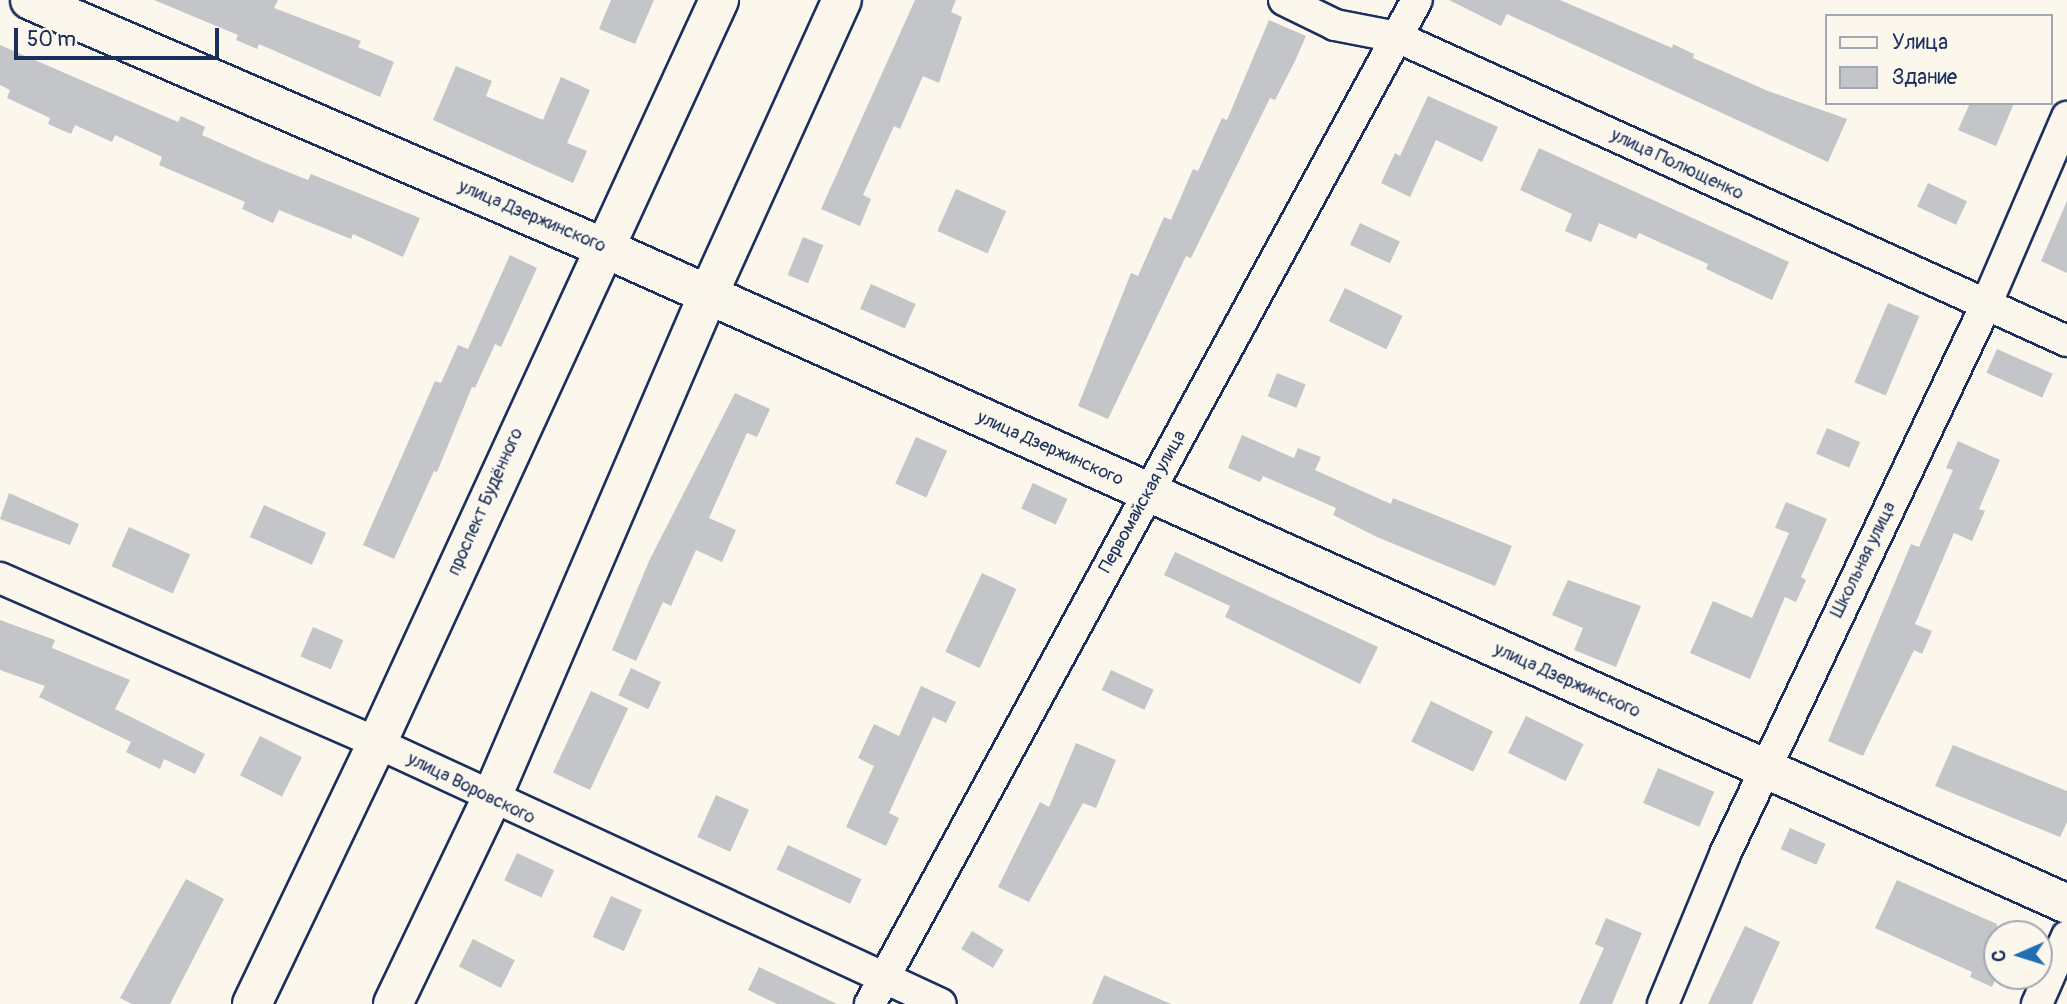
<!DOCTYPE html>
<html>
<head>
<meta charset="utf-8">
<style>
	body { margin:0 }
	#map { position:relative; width:2067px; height:1004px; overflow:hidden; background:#fbf7ec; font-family:Pangolin,sans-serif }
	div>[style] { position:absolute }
	.building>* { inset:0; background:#c3c5c9; transform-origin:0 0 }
	.roads { filter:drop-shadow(2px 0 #1b2f5e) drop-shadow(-2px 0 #1b2f5e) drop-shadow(0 2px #1b2f5e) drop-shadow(0 -2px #1b2f5e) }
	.street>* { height:30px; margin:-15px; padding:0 15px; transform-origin:15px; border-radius:15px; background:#fbf7ec }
	.secondary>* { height:38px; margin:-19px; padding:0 19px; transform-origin:19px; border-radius:19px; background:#fbf7ec }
	.primary>* { height:38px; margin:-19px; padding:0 19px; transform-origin:19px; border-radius:19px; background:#fbf7ec }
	span { translate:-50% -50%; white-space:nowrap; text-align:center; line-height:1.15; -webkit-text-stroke:5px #fbf7ec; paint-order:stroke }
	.street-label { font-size:18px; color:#1b2f5e }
	.legend { position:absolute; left:1825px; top:14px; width:228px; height:91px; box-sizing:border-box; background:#fbf7ec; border:2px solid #a1a7b3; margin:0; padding:9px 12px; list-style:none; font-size:21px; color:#1b2f5e }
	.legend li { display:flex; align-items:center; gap:14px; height:35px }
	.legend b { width:35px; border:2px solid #a1a7b3 }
	.north { position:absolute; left:1983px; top:920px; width:70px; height:70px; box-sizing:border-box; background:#fbf7ec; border:2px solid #a1a7b3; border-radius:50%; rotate:267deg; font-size:19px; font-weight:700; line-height:28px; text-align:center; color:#1b2f5e }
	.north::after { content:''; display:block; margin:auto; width:24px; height:32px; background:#1f6fb2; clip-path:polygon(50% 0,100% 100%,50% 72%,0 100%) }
	.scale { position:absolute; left:14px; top:28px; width:205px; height:32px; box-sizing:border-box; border:4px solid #1b2f5e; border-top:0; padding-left:9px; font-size:21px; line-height:24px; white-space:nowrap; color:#1b2f5e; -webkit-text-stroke:5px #fbf7ec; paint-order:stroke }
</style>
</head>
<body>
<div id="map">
	<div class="building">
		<div style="clip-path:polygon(154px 0,278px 0,274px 8px,361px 41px,358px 47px,394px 62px,380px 97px,259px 44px,257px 49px,236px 40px,238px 35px)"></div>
		<div style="clip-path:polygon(611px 0,654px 0,635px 44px,599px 29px)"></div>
		<div style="clip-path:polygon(915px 0,956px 0,951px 12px,962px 17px,939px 83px,923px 76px,900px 129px,894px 126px,863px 195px,871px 199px,860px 226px,821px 209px)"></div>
		<div style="clip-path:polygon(1449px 0,1560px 0,1672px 48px,1673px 44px,1694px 54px,1693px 58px,1768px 91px,1847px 119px,1828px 162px,1507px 14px,1501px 26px)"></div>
		<div style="clip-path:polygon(1269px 20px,1306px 36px,1295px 61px,1275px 100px,1270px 98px,1191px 258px,1186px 256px,1108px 419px,1078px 406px,1131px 273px,1138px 276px,1164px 217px,1171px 220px,1193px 169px,1198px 171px,1222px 118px,1227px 120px)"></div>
		<div style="clip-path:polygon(0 45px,178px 122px,181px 116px,205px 127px,202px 135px,263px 162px,308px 180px,311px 174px,420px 218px,403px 257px,353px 234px,351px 239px,279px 210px,273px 223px,242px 209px,245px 202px,159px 165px,162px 157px,115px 135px,112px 142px,75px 125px,71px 134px,48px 124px,50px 118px,7px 98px,10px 90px,0 85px)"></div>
		<div style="clip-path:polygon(456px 66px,492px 81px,486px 96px,543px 120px,561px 77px,590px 90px,567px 143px,587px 151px,573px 183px,433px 120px)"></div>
		<div style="clip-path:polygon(1428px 96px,1498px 127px,1482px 162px,1436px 140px,1410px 197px,1381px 183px,1395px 153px,1400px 156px)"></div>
		<div style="clip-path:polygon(1970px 103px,2014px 103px,1996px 146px,1958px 130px)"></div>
		<div style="clip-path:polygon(1539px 148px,1789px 262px,1772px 300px,1706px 269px,1708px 264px,1639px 233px,1636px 239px,1599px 223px,1591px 242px,1565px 231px,1572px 214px,1520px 190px)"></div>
		<div style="left:1928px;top:183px;width:43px;height:26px;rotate:25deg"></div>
		<div style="left:956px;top:189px;width:55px;height:46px;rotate:24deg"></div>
		<div style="clip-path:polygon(2067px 201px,2067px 273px,2041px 261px)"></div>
		<div style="left:1360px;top:223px;width:44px;height:24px;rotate:25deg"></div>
		<div style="left:803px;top:237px;width:22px;height:41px;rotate:22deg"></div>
		<div style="clip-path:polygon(510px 255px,537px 268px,501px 347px,495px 344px,475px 388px,472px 387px,437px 472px,434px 471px,394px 559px,363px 545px,435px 381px,441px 383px,458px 345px,468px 349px)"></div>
		<div style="left:871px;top:284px;width:49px;height:27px;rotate:24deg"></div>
		<div style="left:1345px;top:288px;width:64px;height:37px;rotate:26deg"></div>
		<div style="left:1888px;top:303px;width:34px;height:86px;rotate:23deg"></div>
		<div style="left:1997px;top:349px;width:61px;height:26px;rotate:24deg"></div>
		<div style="left:1277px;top:373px;width:31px;height:25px;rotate:22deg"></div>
		<div style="clip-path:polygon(735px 393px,770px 409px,757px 437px,747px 433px,709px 518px,736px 530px,722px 562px,696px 550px,671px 606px,663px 602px,636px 661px,612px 650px,649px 561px)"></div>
		<div style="left:1827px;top:428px;width:36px;height:28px;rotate:23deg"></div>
		<div style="clip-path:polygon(1242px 435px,1294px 458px,1298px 448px,1321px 457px,1315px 470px,1391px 504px,1393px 498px,1512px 546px,1495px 586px,1377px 537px,1333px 515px,1336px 508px,1263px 476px,1260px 482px,1228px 468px)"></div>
		<div style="left:916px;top:437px;width:34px;height:51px;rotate:24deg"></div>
		<div style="clip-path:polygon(1958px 441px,2000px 460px,1979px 509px,1985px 511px,1972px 541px,1954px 533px,1915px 624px,1932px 631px,1922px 654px,1914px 650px,1863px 756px,1828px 741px,1911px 544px,1919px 547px,1953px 470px,1946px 468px)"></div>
		<div style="left:1033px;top:483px;width:38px;height:28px;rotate:25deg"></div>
		<div style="clip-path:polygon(9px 493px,79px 524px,70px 545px,0 519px)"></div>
		<div style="clip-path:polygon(1786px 502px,1827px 519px,1801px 577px,1806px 580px,1796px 602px,1785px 597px,1750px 679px,1690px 653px,1713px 601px,1752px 618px,1789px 533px,1775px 528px)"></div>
		<div style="left:264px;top:505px;width:68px;height:35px;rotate:24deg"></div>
		<div style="left:129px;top:527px;width:67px;height:43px;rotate:24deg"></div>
		<div style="clip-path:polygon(1175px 552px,1378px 647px,1360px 684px,1225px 617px,1230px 606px,1164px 575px)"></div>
		<div style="left:982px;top:573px;width:38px;height:87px;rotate:25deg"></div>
		<div style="clip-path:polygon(1568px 580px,1641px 606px,1616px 667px,1574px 650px,1583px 628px,1552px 615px)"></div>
		<div style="clip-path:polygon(0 620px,55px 640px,52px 648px,130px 680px,115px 709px,205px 754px,195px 774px,164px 759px,160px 769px,126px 752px,131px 742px,39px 697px,45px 686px,0 670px)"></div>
		<div style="left:313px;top:627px;width:33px;height:32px;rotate:23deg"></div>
		<div style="left:631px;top:668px;width:33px;height:30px;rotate:25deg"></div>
		<div style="left:1111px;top:670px;width:47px;height:22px;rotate:25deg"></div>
		<div style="clip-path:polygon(921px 686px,956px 702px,946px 723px,933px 717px,889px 813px,899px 818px,886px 846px,846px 827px,874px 766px,858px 758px,874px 724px,899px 736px)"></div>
		<div style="left:591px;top:691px;width:41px;height:90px;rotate:25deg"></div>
		<div style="left:1431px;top:701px;width:69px;height:45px;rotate:26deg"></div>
		<div style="left:1526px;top:716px;width:64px;height:41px;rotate:26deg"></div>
		<div style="left:260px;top:736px;width:47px;height:44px;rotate:27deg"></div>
		<div style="clip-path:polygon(1076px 743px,1116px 760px,1096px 808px,1083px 803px,1029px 902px,998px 887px,1040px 802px,1049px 807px)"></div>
		<div style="clip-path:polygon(1953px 745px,2067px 791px,2067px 822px,2060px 837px,1935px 786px)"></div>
		<div style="left:1658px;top:768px;width:61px;height:38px;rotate:23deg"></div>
		<div style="left:716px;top:795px;width:36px;height:46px;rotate:24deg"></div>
		<div style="left:1790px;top:828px;width:39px;height:23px;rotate:24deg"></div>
		<div style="left:788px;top:845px;width:81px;height:27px;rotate:25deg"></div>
		<div style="left:517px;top:853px;width:41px;height:30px;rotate:25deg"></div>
		<div style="clip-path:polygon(186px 879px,224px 899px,170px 1004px,132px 1004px,120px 998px)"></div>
		<div style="clip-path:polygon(1897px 880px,1997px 924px,1997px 976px,1992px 987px,1970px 977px,1972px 972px,1875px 928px)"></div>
		<div style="left:611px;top:896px;width:34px;height:45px;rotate:24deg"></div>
		<div style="clip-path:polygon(1606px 918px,1642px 933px,1612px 1004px,1579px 1004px,1604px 948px,1595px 944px)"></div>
		<div style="clip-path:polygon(1745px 926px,1780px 942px,1752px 1004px,1708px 1004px)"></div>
		<div style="left:972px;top:931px;width:37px;height:21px;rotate:31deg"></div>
		<div style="left:473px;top:939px;width:47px;height:31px;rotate:27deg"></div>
		<div style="clip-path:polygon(759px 967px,837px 1004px,777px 1004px,748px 990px)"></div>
		<div style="clip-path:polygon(1104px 975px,1171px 1004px,1092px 1004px)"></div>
	</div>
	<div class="roads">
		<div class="street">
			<div style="left:1284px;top:0;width:57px;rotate:26.1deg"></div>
			<div style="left:1335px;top:25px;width:63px;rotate:11deg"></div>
			<div style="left:1397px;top:37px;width:736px;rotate:24.41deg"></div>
			<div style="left:0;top:578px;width:412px;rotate:23.6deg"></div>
			<div style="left:377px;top:743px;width:621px;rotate:24.83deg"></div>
			<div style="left:870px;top:1004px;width:1143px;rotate:-61.42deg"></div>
			<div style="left:1663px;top:1004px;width:162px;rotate:-67.5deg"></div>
			<div style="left:1725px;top:854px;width:608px;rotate:-64.57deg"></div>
			<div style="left:1986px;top:305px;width:205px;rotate:-66.7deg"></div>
			<div style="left:2037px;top:1004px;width:74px;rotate:-66.2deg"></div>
		</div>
		<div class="secondary">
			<div style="left:30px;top:0;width:623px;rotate:23.36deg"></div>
			<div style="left:602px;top:247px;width:1606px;rotate:24.15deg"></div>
		</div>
		<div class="primary">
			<div style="left:252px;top:1004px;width:289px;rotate:-64.4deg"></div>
			<div style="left:377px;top:743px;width:818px;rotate:-65.28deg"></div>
			<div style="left:393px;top:1004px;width:227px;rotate:-64.4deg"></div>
			<div style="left:491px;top:799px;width:549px;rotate:-66.71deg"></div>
			<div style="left:708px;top:295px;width:324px;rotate:-65.6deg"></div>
		</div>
	</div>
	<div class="street-label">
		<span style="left:1677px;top:165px;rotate:25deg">улица Полющенко</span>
		<span style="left:532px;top:217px;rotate:23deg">улица Дзержинского</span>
		<span style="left:1050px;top:449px;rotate:24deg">улица Дзержинского</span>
		<span style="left:486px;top:502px;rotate:-66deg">проспект Будённого</span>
		<span style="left:1143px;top:502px;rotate:-61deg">Первомайская улица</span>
		<span style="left:1864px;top:560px;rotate:-64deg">Школьная улица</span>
		<span style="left:1567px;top:681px;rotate:24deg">улица Дзержинского</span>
		<span style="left:471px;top:789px;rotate:26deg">улица Воровского</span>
	</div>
	<ul class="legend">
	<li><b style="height:9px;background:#fbf7ec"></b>Улица</li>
	<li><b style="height:19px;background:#c3c5c9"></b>Здание</li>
	</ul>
	<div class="north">С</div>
	<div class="scale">50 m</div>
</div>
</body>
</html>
